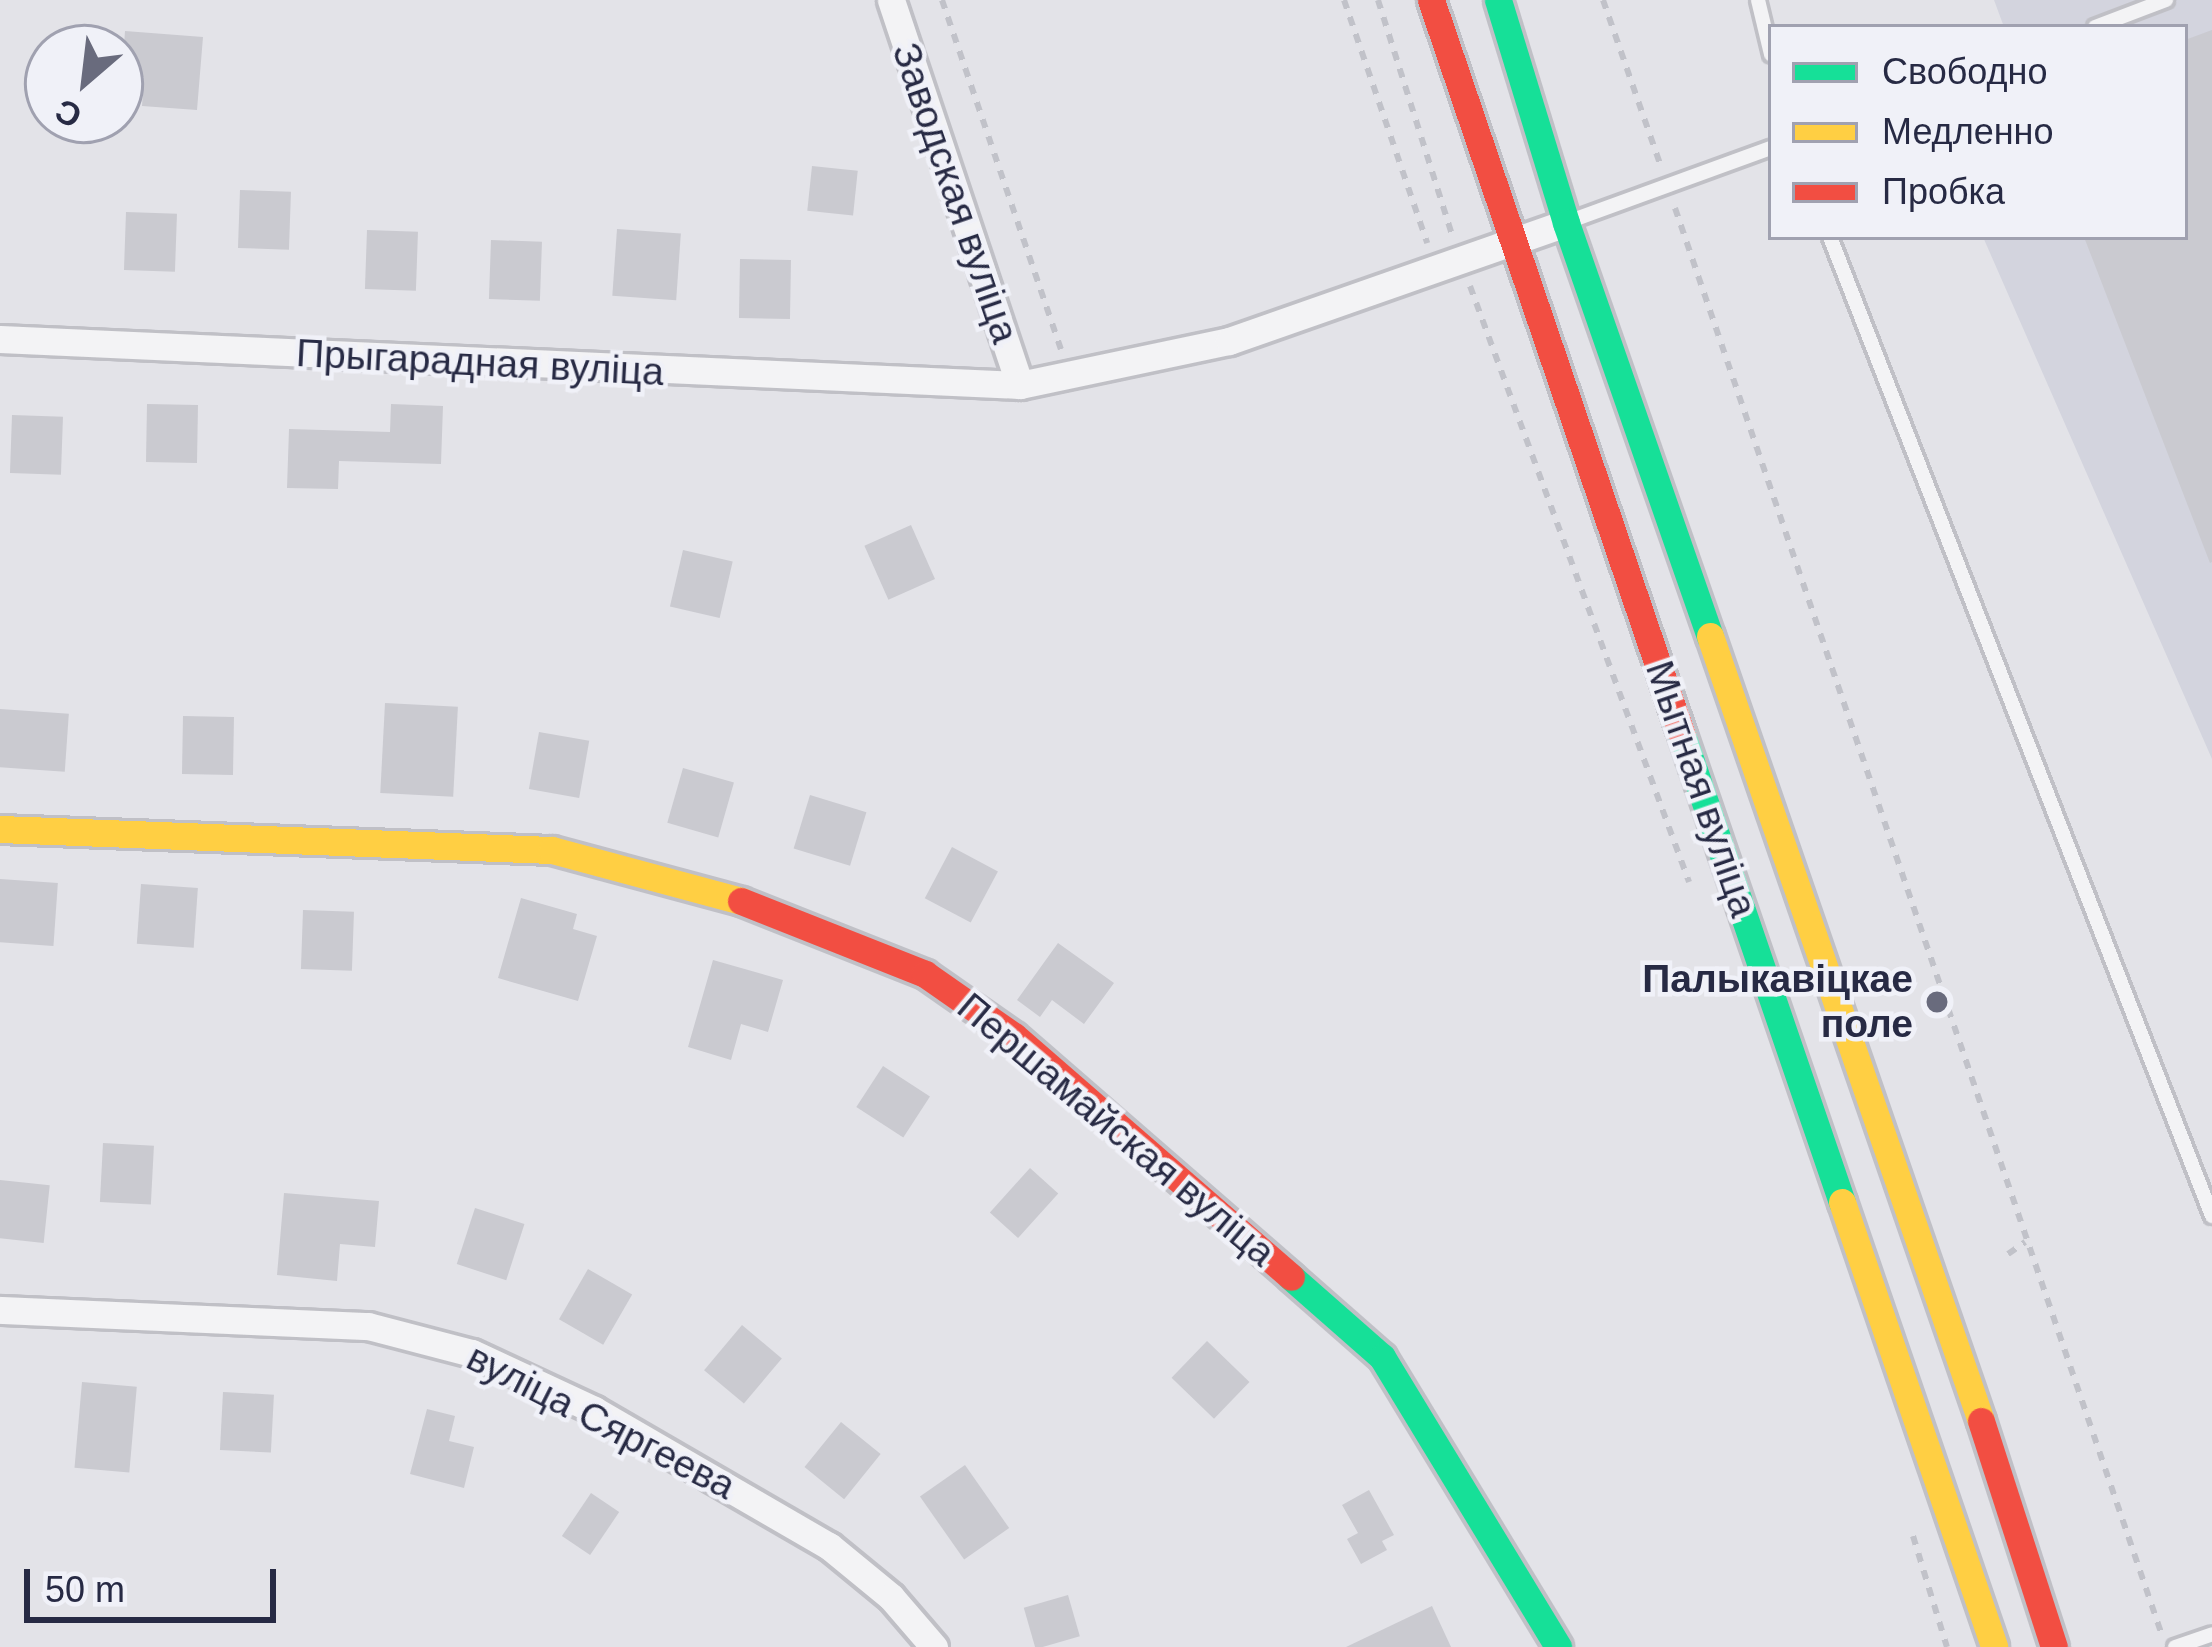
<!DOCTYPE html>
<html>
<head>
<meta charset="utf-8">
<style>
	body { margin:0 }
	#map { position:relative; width:2212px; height:1647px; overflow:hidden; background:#e3e3e8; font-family:Helvetica,sans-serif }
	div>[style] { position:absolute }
	.built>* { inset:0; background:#d3d4de }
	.building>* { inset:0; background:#cacad0; transform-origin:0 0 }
	.path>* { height:6px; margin-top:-3px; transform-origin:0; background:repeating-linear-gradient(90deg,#c1c2c9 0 9px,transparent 0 18px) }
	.roads { filter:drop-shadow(3px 0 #c0c0c6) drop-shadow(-3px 0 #c0c0c6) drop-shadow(0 3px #c0c0c6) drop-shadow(0 -3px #c0c0c6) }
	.lane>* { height:14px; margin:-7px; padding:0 7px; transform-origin:7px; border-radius:7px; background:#f3f3f5 }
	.street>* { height:27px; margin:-13.5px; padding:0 13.5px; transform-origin:13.5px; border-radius:13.5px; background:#f3f3f5 }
	.fast>* { height:27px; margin:-13.5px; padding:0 13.5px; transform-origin:13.5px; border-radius:13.5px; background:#16e098 }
	.slow>* { height:27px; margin:-13.5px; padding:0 13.5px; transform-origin:13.5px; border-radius:13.5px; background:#ffcf43 }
	.jam>* { height:27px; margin:-13.5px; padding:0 13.5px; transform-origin:13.5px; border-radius:13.5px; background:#f24e42 }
	.dots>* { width:33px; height:33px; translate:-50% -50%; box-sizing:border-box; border:6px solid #f0f1f8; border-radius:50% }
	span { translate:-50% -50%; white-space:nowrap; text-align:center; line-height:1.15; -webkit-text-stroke:9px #f0f1f8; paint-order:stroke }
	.street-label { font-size:39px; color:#272a44 }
	.poi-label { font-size:39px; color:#272a44; font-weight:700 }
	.right { translate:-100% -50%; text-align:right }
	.legend { position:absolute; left:1768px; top:24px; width:420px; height:216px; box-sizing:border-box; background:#f0f1f8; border:3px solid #a0a1b0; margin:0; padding:15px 21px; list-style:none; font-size:36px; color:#272a44 }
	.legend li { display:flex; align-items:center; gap:24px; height:60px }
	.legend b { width:60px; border:3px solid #a0a1b0 }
	.north { position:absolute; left:24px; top:24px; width:120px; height:120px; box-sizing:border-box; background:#f0f1f8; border:3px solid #a0a1b0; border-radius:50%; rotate:208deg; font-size:33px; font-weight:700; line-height:48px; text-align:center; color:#272a44 }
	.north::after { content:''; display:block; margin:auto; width:42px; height:54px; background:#696b7d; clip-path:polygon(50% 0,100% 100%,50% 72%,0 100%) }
	.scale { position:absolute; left:24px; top:1569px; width:252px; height:54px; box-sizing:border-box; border:6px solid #272a44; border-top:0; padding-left:15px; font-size:36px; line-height:42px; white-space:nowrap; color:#272a44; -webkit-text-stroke:9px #f0f1f8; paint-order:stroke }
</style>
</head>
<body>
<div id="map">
	<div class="built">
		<div style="clip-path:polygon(1994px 0,2212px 0,2212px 759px,1983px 237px,2185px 237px,2185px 27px,2004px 27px)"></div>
	</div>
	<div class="building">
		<div style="clip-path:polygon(2212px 30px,2212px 562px,2210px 563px,2084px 237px,2185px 237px,2185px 40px)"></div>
		<div style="clip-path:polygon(125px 31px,203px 37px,197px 110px,142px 106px,144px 77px,122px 75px)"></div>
		<div style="left:812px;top:166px;width:46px;height:45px;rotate:6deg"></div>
		<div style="left:240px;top:190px;width:51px;height:58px;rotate:2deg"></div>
		<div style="left:126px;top:212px;width:51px;height:58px;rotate:2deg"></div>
		<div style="left:617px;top:229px;width:64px;height:67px;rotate:4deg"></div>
		<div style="left:367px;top:230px;width:51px;height:59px;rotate:2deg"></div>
		<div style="left:491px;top:240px;width:51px;height:59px;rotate:2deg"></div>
		<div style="left:740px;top:259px;width:51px;height:59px;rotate:1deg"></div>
		<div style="left:147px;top:404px;width:51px;height:58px;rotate:1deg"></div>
		<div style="clip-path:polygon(391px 404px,443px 406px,441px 464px,339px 461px,338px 489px,287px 488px,289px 429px,390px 432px)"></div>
		<div style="left:12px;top:415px;width:51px;height:58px;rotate:2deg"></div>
		<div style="left:911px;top:525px;width:59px;height:51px;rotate:66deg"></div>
		<div style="left:683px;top:550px;width:51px;height:58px;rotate:13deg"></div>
		<div style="left:385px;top:703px;width:73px;height:90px;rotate:3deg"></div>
		<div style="left:0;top:709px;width:69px;height:58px;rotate:4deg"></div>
		<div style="left:183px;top:716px;width:51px;height:58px;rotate:1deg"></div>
		<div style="left:539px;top:732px;width:51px;height:58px;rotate:10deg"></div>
		<div style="left:683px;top:768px;width:53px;height:57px;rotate:16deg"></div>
		<div style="left:810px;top:795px;width:59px;height:56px;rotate:17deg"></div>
		<div style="left:952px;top:847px;width:52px;height:58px;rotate:28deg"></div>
		<div style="left:0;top:879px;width:58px;height:63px;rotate:4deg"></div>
		<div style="left:141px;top:884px;width:57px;height:60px;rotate:4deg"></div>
		<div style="clip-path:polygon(521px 898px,577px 914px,573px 929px,597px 936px,578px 1001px,498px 978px)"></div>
		<div style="left:303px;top:910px;width:51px;height:59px;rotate:2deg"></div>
		<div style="clip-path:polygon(1058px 943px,1114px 983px,1084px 1024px,1052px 1000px,1040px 1017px,1017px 1000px)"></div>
		<div style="clip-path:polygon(713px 960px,783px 980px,768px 1032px,741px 1024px,731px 1060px,688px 1047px)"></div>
		<div style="left:883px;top:1066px;width:56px;height:49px;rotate:33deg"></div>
		<div style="left:103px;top:1143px;width:51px;height:59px;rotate:3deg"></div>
		<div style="left:1030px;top:1168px;width:38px;height:60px;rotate:42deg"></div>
		<div style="left:0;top:1180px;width:50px;height:58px;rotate:6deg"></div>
		<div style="clip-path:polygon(284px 1193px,379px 1201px,375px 1247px,340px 1244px,337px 1281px,277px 1275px)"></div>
		<div style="left:475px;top:1208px;width:52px;height:59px;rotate:18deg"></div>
		<div style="left:588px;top:1269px;width:51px;height:58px;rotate:30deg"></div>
		<div style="left:742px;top:1325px;width:52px;height:59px;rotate:40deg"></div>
		<div style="left:1207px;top:1341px;width:59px;height:51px;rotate:44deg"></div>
		<div style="left:82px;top:1382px;width:55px;height:86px;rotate:5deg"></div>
		<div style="left:223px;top:1392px;width:51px;height:58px;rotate:3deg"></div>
		<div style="clip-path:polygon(427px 1409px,455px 1416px,449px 1441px,474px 1447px,464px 1488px,410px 1474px)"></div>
		<div style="left:841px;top:1422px;width:51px;height:58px;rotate:39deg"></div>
		<div style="left:965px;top:1465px;width:77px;height:55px;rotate:55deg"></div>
		<div style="clip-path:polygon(1369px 1490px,1394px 1535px,1382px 1541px,1387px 1550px,1361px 1564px,1347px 1539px,1358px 1533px,1342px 1505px)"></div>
		<div style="left:591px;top:1493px;width:34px;height:52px;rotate:34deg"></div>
		<div style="left:1068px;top:1595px;width:43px;height:46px;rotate:74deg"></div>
		<div style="clip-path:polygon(1432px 1606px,1451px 1647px,1346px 1647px)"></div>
	</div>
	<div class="path">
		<div style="left:942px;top:0;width:369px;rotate:71.2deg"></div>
		<div style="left:1344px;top:0;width:257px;rotate:71.1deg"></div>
		<div style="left:1378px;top:0;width:245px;rotate:72.5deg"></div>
		<div style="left:1603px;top:0;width:177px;rotate:70.8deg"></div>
		<div style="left:1675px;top:208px;width:1505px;rotate:71.16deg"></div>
		<div style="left:1470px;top:286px;width:635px;rotate:69.82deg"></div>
		<div style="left:2008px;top:1254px;width:21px;rotate:-35deg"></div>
		<div style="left:1913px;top:1536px;width:116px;rotate:73deg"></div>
	</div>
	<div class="roads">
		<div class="lane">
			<div style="left:1758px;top:0;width:56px;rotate:76.5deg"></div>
			<div style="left:2095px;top:27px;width:76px;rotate:-20.8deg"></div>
			<div style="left:1573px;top:220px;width:211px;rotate:-20deg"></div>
			<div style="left:1830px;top:237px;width:1051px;rotate:68.68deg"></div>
			<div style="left:2175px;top:1647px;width:39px;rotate:-19deg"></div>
		</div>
		<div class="street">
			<div style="left:891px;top:0;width:406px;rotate:71.5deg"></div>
			<div style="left:0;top:339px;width:1021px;rotate:2.58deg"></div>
			<div style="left:1020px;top:385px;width:214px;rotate:-11.9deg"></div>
			<div style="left:1229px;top:341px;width:357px;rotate:-19.3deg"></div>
			<div style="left:0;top:1310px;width:368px;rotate:2.5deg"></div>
			<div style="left:368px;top:1326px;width:107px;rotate:14.6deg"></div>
			<div style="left:472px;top:1353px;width:135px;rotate:25deg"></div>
			<div style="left:594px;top:1410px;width:272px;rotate:30.1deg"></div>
			<div style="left:829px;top:1546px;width:80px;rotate:39.4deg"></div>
			<div style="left:891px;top:1597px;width:66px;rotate:49.3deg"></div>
		</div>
		<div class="fast">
			<div style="left:1498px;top:0;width:233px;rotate:73deg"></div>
			<div style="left:1566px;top:223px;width:437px;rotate:70.8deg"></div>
			<div style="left:1682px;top:735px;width:494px;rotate:71.1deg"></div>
			<div style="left:1291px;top:1277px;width:121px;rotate:41.3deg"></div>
			<div style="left:1382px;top:1357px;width:339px;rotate:58.7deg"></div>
		</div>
		<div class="slow">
			<div style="left:1710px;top:636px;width:830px;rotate:70.95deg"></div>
			<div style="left:0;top:829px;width:552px;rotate:2.18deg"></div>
			<div style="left:552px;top:850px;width:196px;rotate:15.1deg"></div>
			<div style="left:1842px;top:1202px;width:470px;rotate:71.1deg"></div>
		</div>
		<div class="jam">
			<div style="left:1431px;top:0;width:777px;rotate:71.15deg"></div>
			<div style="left:741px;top:901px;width:198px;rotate:21.6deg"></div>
			<div style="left:925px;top:974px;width:108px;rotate:34.9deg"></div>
			<div style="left:1014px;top:1036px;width:367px;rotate:41deg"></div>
			<div style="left:1981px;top:1421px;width:237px;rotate:72.1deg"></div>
		</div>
	</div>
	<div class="dots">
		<div style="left:1937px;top:1002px;background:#696b7d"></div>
	</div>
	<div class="street-label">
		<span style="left:955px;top:193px;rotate:71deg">Заводская вуліца</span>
		<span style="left:480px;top:363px;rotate:3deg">Прыгарадная вуліца</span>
		<span style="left:1701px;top:789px;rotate:71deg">Мытная вуліца</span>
		<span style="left:1116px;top:1130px;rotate:40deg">Першамайская вуліца</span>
		<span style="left:601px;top:1422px;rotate:27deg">вуліца Сяргеева</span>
	</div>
	<div class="poi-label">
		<span class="right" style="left:1913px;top:1002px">Палыкавіцкае<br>поле</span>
	</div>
	<ul class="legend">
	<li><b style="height:15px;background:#16e098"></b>Свободно</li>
	<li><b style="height:15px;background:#ffcf43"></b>Медленно</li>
	<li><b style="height:15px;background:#f24e42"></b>Пробка</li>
	</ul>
	<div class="north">С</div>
	<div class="scale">50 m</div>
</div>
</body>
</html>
